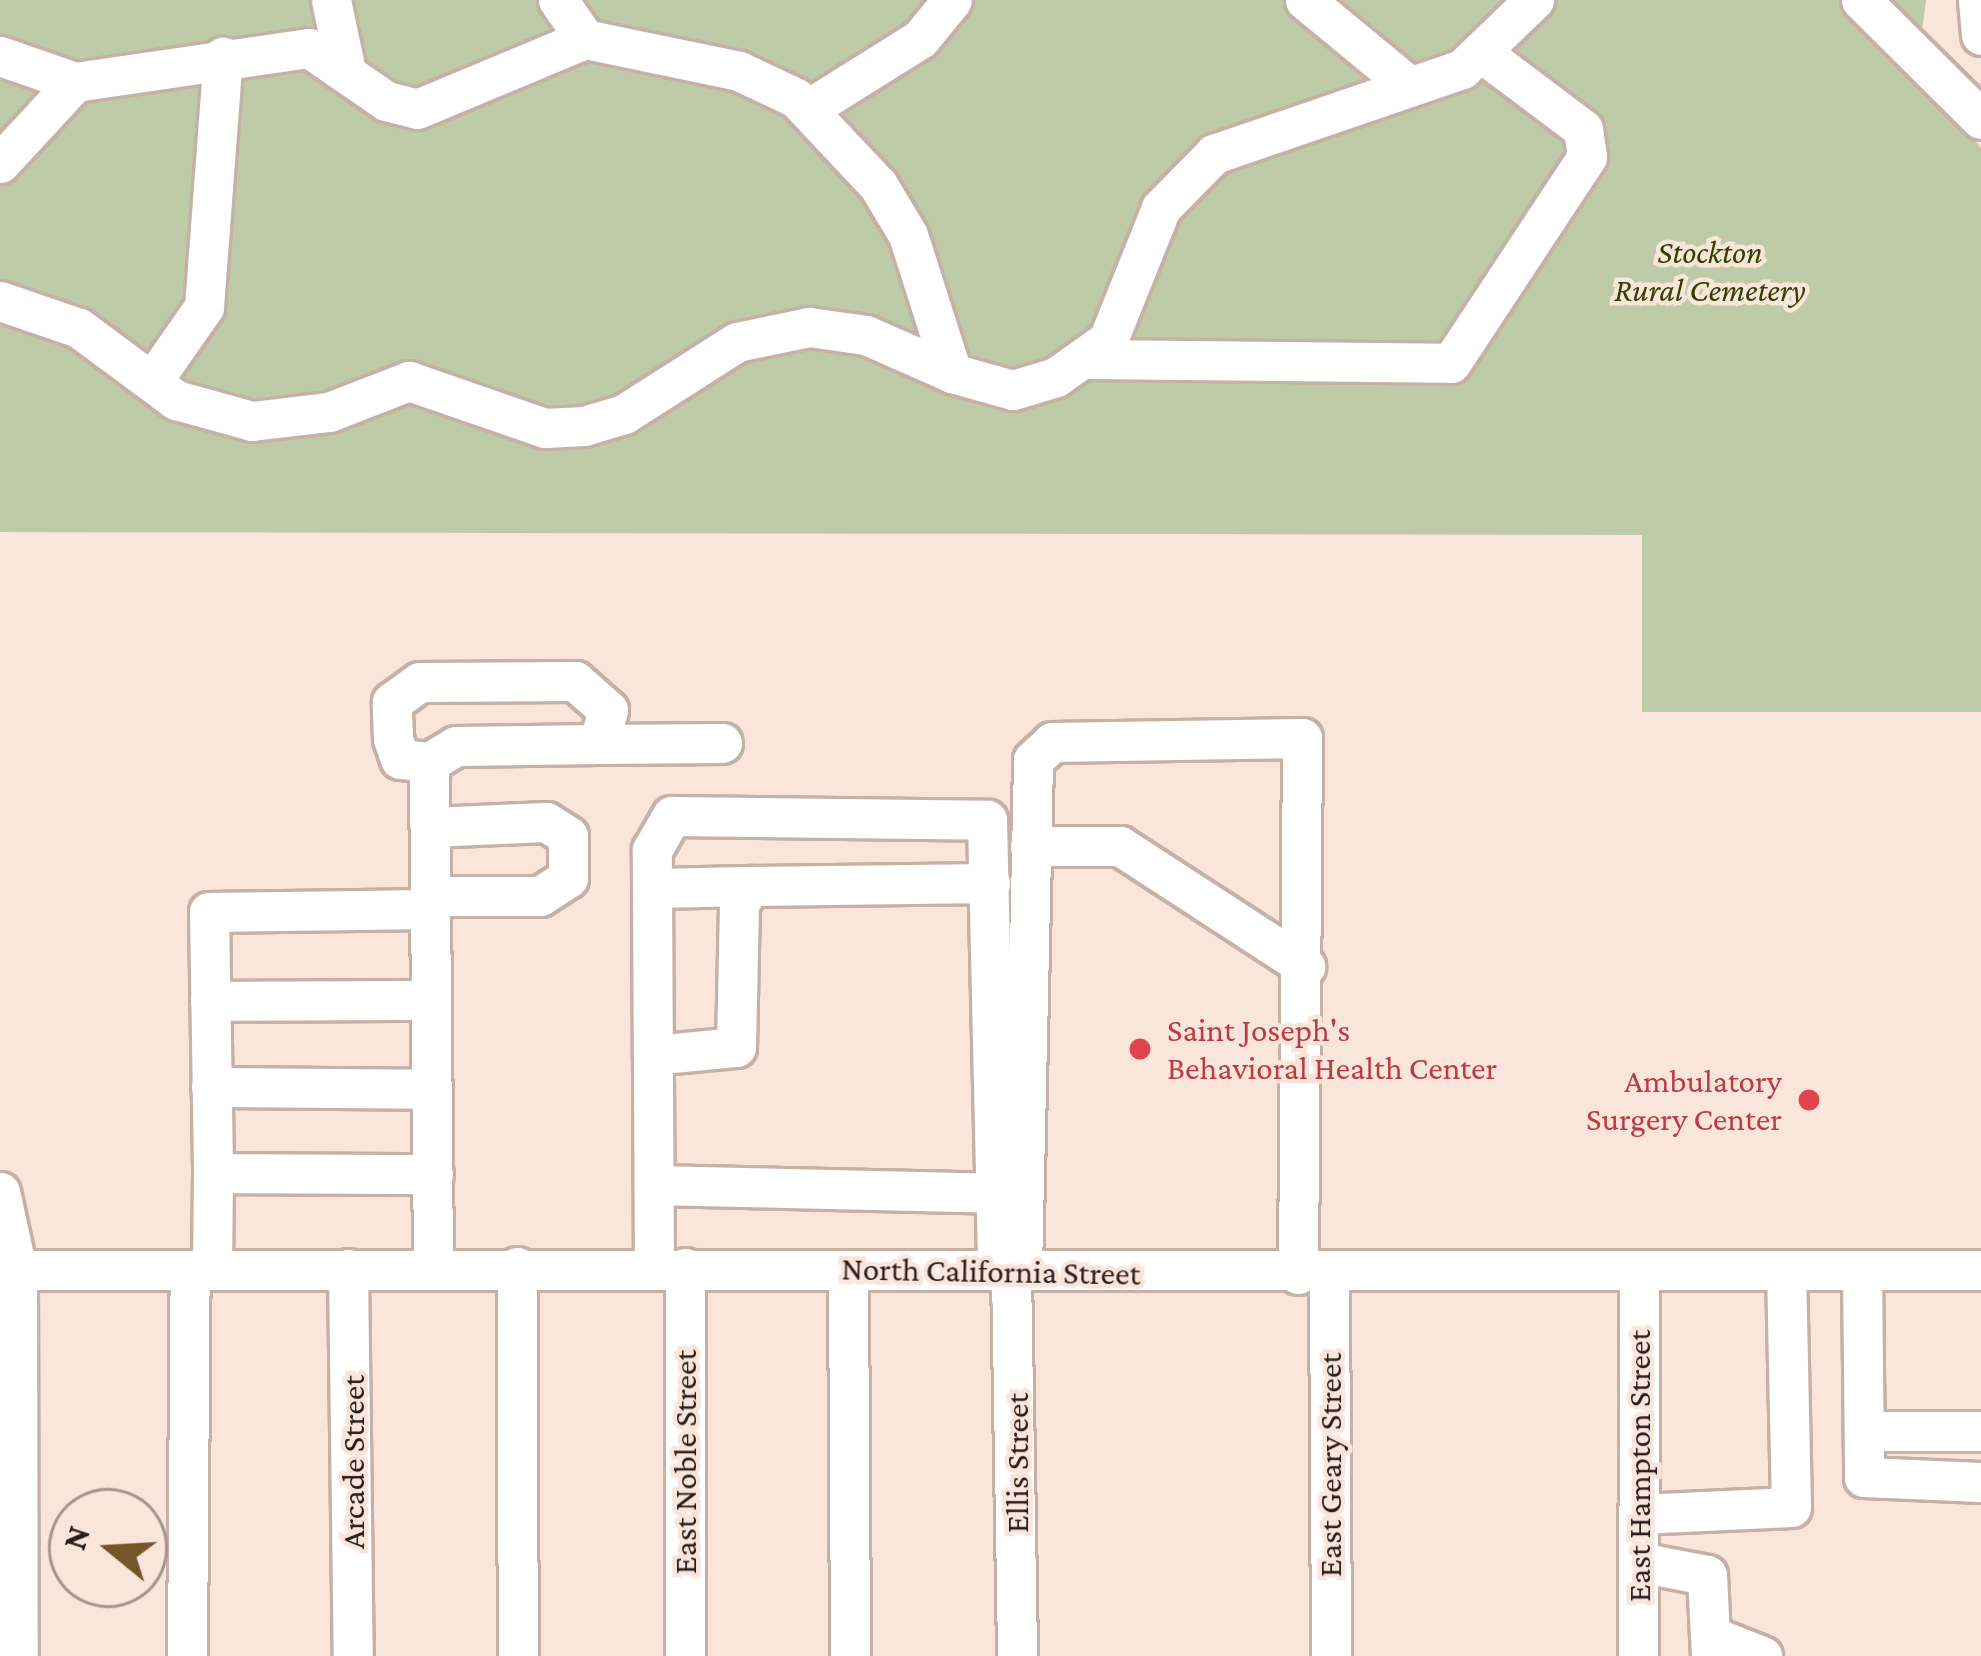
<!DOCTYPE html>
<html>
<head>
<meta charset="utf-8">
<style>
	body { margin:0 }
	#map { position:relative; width:1981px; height:1656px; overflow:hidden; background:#fae5da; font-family:"Crimson Pro",serif }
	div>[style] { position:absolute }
	.green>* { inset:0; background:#bdcba8 }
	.roads { filter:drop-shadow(3px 0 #c6b1a7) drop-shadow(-3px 0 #c6b1a7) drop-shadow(0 3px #c6b1a7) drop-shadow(0 -3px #c6b1a7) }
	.minor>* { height:39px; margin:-19.5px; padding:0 19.5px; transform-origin:19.5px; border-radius:19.5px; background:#fff }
	.dots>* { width:33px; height:33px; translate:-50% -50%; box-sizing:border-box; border:6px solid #fae5da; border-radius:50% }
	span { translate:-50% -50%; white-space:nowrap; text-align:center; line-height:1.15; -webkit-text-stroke:9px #fae5da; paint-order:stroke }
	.park-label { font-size:33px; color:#304200; font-style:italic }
	.health-label { font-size:33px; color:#be3a42 }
	.left { translate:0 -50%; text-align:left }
	.right { translate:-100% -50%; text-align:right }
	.street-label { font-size:33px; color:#261e1b }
	.north { position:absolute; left:48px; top:1488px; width:120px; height:120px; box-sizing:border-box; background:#fae5da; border:3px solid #a5958e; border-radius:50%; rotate:288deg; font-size:33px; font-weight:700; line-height:48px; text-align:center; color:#261e1b }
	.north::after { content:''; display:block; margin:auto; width:42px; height:54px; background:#735629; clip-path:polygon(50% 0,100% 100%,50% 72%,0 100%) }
</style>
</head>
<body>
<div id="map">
	<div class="green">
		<div style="clip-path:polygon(0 0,1926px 0,1917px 69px,1981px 148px,1981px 712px,1642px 712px,1642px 535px,0 532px)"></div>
	</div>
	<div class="roads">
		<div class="minor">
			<div style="left:331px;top:0;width:74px;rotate:78.2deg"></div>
			<div style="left:558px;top:0;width:47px;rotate:55.3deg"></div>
			<div style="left:585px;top:39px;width:157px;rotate:11.7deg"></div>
			<div style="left:739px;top:71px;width:63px;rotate:25.3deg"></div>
			<div style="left:796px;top:98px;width:120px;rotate:46.7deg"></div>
			<div style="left:878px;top:185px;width:58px;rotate:59deg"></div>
			<div style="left:908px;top:235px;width:145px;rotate:72.3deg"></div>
			<div style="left:952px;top:373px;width:63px;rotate:15.6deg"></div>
			<div style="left:1013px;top:390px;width:45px;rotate:-16.8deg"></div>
			<div style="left:1056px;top:377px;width:64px;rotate:-35.4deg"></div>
			<div style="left:1108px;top:340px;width:142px;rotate:-68.1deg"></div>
			<div style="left:1161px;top:208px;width:76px;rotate:-45.5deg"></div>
			<div style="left:1214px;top:154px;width:262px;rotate:-18.9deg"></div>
			<div style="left:1462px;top:69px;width:100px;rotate:-43.8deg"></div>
			<div style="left:1305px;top:0;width:134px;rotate:39.5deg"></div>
			<div style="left:1861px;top:0;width:169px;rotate:44.8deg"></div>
			<div style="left:1978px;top:0;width:35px;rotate:85deg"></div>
			<div style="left:0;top:56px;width:79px;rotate:19.1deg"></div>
			<div style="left:75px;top:82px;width:236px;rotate:-8.3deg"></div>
			<div style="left:309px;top:48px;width:93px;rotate:34.5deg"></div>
			<div style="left:386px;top:101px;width:32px;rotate:14deg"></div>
			<div style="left:417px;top:109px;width:182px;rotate:-22.6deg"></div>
			<div style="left:808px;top:109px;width:132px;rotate:-32deg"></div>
			<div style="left:920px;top:39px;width:50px;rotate:-50.6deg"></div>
			<div style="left:0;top:163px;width:110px;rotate:-47.2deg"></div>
			<div style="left:0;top:301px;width:83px;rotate:18.9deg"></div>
			<div style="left:79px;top:328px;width:121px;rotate:36.6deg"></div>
			<div style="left:176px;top:400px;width:79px;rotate:15.4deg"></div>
			<div style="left:252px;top:421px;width:78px;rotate:-6.7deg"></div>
			<div style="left:329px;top:412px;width:86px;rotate:-21.2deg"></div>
			<div style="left:409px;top:381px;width:144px;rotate:19.1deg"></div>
			<div style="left:545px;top:428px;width:39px;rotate:-3deg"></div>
			<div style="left:584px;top:426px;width:42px;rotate:-16.7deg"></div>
			<div style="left:624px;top:414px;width:134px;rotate:-32.5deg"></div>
			<div style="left:737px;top:342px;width:74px;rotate:-11.8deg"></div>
			<div style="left:809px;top:327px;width:58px;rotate:8deg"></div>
			<div style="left:866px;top:335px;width:94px;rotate:23.8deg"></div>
			<div style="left:1086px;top:359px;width:365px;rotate:0.6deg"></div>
			<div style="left:1451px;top:363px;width:247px;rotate:-56.6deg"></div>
			<div style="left:1587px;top:157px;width:28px;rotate:-98deg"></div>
			<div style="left:1583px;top:129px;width:125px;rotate:-143.1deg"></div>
			<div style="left:153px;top:380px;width:89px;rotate:-55.1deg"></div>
			<div style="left:204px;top:307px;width:251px;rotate:-85.7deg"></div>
			<div style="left:575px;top:681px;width:44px;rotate:41.3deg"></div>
			<div style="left:608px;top:710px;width:35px;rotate:106deg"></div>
			<div style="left:598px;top:744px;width:142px;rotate:179.2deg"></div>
			<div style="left:456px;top:746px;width:31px;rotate:149deg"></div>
			<div style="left:429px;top:762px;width:29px;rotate:-174deg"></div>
			<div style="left:400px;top:759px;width:21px;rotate:-109deg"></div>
			<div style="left:393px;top:739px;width:37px;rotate:-92deg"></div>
			<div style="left:392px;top:702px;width:34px;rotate:-36deg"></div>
			<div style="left:420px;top:682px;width:155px;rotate:-0.4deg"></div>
			<div style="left:598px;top:744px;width:124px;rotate:-0.5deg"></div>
			<div style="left:429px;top:762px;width:505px;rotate:89.55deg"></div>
			<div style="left:430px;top:827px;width:116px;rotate:-2.5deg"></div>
			<div style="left:546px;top:822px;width:26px;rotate:32deg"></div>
			<div style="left:568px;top:836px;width:42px;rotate:90deg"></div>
			<div style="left:568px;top:878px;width:33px;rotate:147deg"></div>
			<div style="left:540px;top:896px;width:110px;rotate:180deg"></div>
			<div style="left:1030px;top:846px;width:90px"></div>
			<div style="left:1120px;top:846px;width:221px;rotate:33deg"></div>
			<div style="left:652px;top:888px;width:99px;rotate:-1.2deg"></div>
			<div style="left:430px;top:909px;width:221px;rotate:179.2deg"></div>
			<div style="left:209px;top:912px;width:261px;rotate:89.1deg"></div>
			<div style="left:213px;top:1173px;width:220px;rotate:0.3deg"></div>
			<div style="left:210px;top:1001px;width:221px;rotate:-0.3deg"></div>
			<div style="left:653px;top:1055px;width:83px;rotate:-5.5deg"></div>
			<div style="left:736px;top:1047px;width:144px;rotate:-88.8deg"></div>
			<div style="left:739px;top:903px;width:21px;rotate:-55deg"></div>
			<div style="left:751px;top:886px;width:239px;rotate:-0.7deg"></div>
			<div style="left:211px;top:1087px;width:221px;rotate:0.5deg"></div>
			<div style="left:654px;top:1185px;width:341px;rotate:1.3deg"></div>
			<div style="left:0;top:1192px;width:80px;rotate:77.7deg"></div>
			<div style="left:17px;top:1270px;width:386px;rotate:89.9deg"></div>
			<div style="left:517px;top:1267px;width:389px;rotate:89.9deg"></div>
			<div style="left:654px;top:1268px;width:418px;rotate:-90.3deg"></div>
			<div style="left:652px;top:850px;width:39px;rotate:-60deg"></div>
			<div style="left:672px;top:816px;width:315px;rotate:0.7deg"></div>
			<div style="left:987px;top:820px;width:427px;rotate:88.7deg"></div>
			<div style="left:685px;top:1268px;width:388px;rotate:90deg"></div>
			<div style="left:348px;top:1269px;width:387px;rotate:89.3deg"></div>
			<div style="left:0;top:1270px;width:1981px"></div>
			<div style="left:212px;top:1270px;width:97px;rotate:-89.4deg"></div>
			<div style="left:848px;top:1270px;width:386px;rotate:89.7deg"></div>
			<div style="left:1011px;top:1270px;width:386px;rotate:89.1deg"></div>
			<div style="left:1022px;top:1270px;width:510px;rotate:-88.76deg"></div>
			<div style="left:1033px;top:760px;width:26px;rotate:-43deg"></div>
			<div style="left:1052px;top:742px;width:250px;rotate:-0.9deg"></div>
			<div style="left:1302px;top:738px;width:536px;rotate:90.43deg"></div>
			<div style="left:1862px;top:1272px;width:205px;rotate:89.4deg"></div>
			<div style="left:1864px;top:1477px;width:117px;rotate:2.4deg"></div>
			<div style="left:1329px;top:1275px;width:381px;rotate:89.7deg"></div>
			<div style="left:1864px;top:1431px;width:117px"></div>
			<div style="left:1639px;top:1514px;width:152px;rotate:-2.6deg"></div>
			<div style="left:1791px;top:1507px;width:234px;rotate:-91.2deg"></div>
			<div style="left:1638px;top:1562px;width:70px;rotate:10.7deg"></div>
			<div style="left:1707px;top:1575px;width:81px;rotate:87.2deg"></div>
			<div style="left:1711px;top:1636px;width:55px;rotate:21.4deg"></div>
			<div style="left:187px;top:1656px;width:386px;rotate:-89.6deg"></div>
			<div style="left:1638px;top:1656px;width:381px;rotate:-89.8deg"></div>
		</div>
	</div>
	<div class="dots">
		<div style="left:1140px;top:1049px;background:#e0444e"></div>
		<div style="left:1809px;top:1100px;background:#e0444e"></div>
	</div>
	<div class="park-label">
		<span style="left:1710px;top:271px">Stockton<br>Rural Cemetery</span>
	</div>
	<div class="health-label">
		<span class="left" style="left:1167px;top:1049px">Saint Joseph's<br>Behavioral Health Center</span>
		<span class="right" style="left:1782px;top:1100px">Ambulatory<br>Surgery Center</span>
	</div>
	<div class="street-label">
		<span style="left:991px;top:1271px;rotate:1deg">North California Street</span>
		<span style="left:353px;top:1462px;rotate:-90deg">Arcade Street</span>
		<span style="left:685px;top:1462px;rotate:-90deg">East Noble Street</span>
		<span style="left:1017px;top:1463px;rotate:-90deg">Ellis Street</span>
		<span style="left:1330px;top:1465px;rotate:-90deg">East Geary Street</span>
		<span style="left:1639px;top:1466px;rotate:-90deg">East Hampton Street</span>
	</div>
	<div class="north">N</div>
</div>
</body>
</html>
